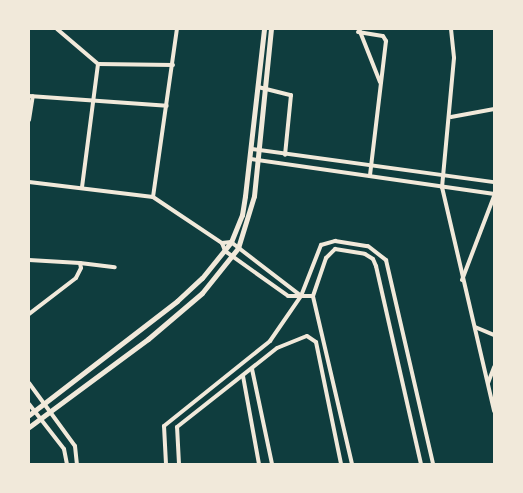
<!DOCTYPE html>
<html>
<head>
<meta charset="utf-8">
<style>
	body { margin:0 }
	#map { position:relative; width:523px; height:493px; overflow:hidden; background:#0f3d3e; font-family:Roboto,sans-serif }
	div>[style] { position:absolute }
	.minor>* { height:4px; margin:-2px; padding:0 2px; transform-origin:2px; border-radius:2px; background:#f1e9da }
	.tertiary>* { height:5px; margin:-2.5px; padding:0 2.5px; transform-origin:2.5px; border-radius:2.5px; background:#f1e9da }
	span { translate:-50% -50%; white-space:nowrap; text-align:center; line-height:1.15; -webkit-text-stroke:5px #f1e9da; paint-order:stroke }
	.frame { position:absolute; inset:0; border:30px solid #f1e9da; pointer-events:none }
</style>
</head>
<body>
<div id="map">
	<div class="minor">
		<div style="left:57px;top:29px;width:54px;rotate:40.5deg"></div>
		<div style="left:98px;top:64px;width:124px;rotate:97.4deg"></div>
		<div style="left:359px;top:29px;width:57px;rotate:68.4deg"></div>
		<div style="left:451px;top:29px;width:29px;rotate:84deg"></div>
		<div style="left:454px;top:58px;width:130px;rotate:95.3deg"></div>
		<div style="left:442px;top:187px;width:230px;rotate:76.9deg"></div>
		<div style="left:358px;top:32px;width:25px;rotate:9deg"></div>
		<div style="left:383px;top:36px;width:6px;rotate:59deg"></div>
		<div style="left:386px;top:41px;width:136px;rotate:96.8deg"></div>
		<div style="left:98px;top:64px;width:75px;rotate:0.8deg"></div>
		<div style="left:258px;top:87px;width:34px;rotate:14deg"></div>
		<div style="left:291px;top:95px;width:60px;rotate:95.7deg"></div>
		<div style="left:29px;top:96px;width:138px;rotate:4.1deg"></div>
		<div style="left:451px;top:117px;width:44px;rotate:-10.5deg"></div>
		<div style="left:29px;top:120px;width:24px;rotate:-81deg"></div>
		<div style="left:252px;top:149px;width:244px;rotate:7.8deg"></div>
		<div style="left:251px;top:159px;width:246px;rotate:8.2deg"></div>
		<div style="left:29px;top:182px;width:125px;rotate:6.9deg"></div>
		<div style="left:153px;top:197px;width:83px;rotate:33.7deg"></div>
		<div style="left:222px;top:243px;width:9px;rotate:69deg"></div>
		<div style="left:225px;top:251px;width:77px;rotate:35.5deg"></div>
		<div style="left:288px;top:296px;width:25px"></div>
		<div style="left:153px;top:197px;width:170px;rotate:-81.9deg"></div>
		<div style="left:222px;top:243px;width:9px;rotate:-6deg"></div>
		<div style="left:231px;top:242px;width:88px;rotate:37.6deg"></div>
		<div style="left:29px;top:260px;width:51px;rotate:3.4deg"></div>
		<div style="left:80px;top:263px;width:5px;rotate:79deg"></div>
		<div style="left:81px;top:268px;width:11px;rotate:117deg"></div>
		<div style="left:76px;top:278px;width:59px;rotate:142.5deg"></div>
		<div style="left:80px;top:263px;width:35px;rotate:7deg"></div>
		<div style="left:462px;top:280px;width:90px;rotate:-69.1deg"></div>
		<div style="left:475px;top:327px;width:21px;rotate:23deg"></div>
		<div style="left:252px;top:369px;width:97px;rotate:78.1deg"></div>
		<div style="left:243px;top:376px;width:89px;rotate:79.7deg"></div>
		<div style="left:29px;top:383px;width:78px;rotate:53.9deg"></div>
		<div style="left:75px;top:446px;width:18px;rotate:84deg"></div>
		<div style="left:488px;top:383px;width:17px;rotate:-69deg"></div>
		<div style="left:29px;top:404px;width:57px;rotate:52.1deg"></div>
		<div style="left:64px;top:449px;width:15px;rotate:79deg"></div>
		<div style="left:166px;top:464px;width:38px;rotate:-93deg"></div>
		<div style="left:164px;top:426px;width:136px;rotate:-38.7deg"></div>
		<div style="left:270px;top:341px;width:55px;rotate:-55.4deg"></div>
		<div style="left:301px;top:296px;width:55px;rotate:-68.6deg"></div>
		<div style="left:321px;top:245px;width:15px;rotate:-16deg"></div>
		<div style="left:335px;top:241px;width:33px;rotate:9deg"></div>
		<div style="left:368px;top:246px;width:23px;rotate:38deg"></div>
		<div style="left:386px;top:260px;width:209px;rotate:77deg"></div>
		<div style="left:179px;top:464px;width:37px;rotate:-93deg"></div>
		<div style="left:177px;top:427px;width:127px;rotate:-38.3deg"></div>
		<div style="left:277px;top:348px;width:32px;rotate:-22deg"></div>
		<div style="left:307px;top:336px;width:11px;rotate:34deg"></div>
		<div style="left:316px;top:342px;width:125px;rotate:78.4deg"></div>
		<div style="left:352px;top:464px;width:172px;rotate:-103.1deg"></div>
		<div style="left:313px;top:296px;width:40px;rotate:-71.1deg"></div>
		<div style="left:326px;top:258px;width:13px;rotate:-45deg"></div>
		<div style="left:335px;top:249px;width:30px;rotate:9deg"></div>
		<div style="left:365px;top:254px;width:9px;rotate:32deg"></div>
		<div style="left:373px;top:259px;width:8px;rotate:67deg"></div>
		<div style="left:376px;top:266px;width:203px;rotate:77.2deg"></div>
	</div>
	<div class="tertiary">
		<div style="left:29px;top:415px;width:187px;rotate:-37.6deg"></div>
		<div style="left:177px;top:301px;width:34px;rotate:-43deg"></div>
		<div style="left:202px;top:278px;width:46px;rotate:-51.1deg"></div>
		<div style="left:231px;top:242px;width:29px;rotate:-68deg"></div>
		<div style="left:242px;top:215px;width:19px;rotate:-81deg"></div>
		<div style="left:245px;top:196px;width:168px;rotate:-83.5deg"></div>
		<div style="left:29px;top:427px;width:148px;rotate:-36.5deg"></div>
		<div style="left:148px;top:339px;width:71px;rotate:-40.4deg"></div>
		<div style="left:202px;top:293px;width:58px;rotate:-51.3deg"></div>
		<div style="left:238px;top:248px;width:54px;rotate:-72.9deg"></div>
		<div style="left:254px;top:196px;width:168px;rotate:-84.2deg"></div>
	</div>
	<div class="frame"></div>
</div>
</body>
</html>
